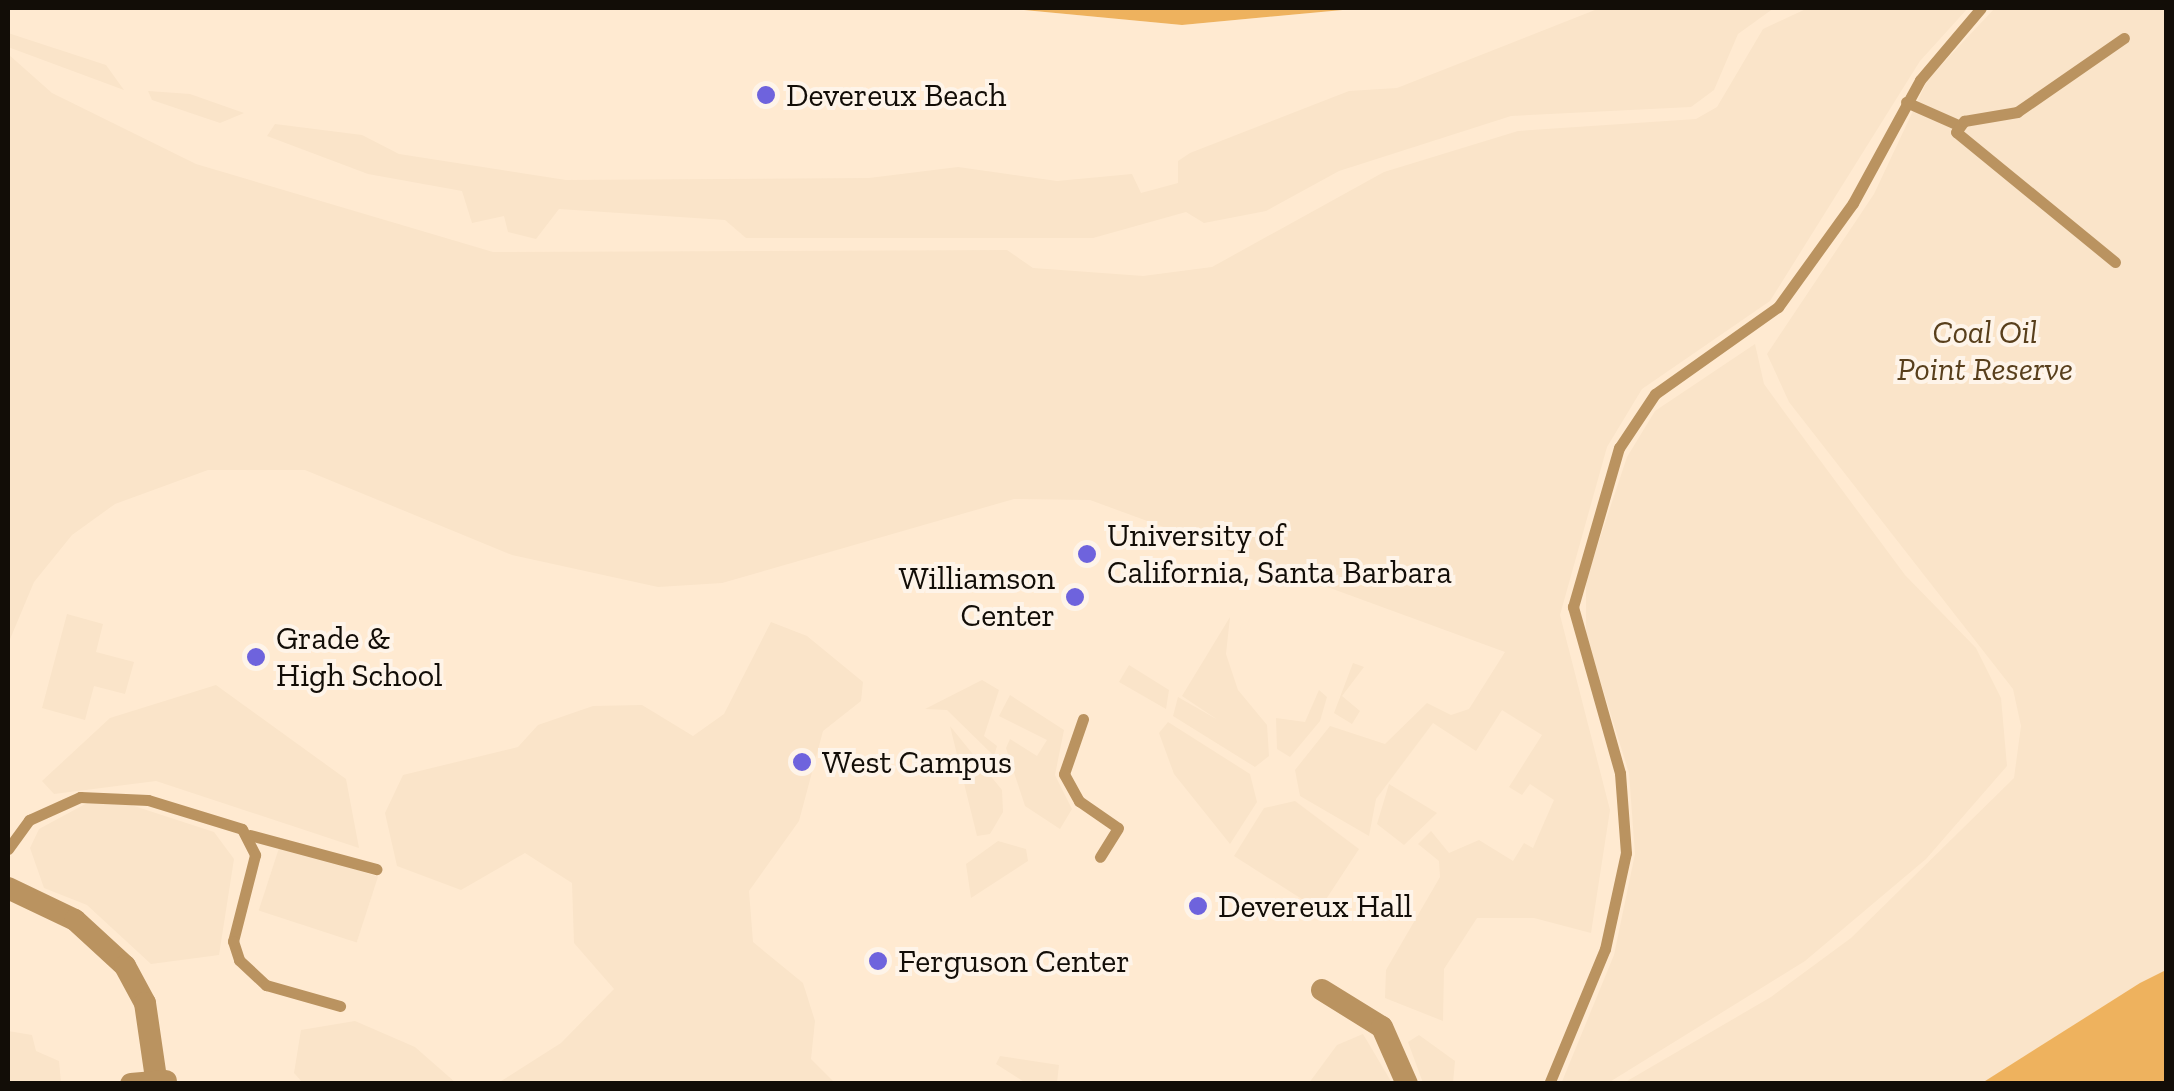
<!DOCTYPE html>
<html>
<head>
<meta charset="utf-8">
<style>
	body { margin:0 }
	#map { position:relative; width:2174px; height:1091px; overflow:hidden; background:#fef4e9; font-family:"Zilla Slab",serif }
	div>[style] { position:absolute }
	.built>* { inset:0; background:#ffead1 }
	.green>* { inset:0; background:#fae4c9; transform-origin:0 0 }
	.water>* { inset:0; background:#eeb25e }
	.service>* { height:11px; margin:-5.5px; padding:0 5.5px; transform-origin:5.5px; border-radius:5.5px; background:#ba9360 }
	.minor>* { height:22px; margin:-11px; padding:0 11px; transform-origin:11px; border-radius:11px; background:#ba9360 }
	.dots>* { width:28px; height:28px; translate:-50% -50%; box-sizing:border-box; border:5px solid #fef4e9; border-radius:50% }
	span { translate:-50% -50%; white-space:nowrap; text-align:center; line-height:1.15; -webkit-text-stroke:8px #fef4e9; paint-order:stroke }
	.poi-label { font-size:32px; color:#120d07 }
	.left { translate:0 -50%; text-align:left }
	.right { translate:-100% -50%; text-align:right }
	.park-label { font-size:32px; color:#583f1c; font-style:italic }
	.frame { position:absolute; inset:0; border:10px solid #120d07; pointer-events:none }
</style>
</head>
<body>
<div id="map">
	<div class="built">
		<div style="clip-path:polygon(8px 8px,1004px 8px,1182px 25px,1364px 8px,2166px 8px,2166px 1083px,8px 1083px)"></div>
	</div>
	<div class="green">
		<div style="clip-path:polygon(1600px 8px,1774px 8px,1738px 34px,1714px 90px,1691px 107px,1511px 116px,1339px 171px,1266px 211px,1204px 223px,1186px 212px,1093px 238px,746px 238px,725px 220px,559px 209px,536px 239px,508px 232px,504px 216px,472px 223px,462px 191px,368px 174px,267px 136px,275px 124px,362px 135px,399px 154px,566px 180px,869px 178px,958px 167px,1057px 181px,1132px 174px,1141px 193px,1178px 183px,1178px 161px,1190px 153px,1349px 91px,1397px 88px)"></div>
		<div style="clip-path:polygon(1808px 8px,1968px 8px,1920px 61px,1770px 301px,1642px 389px,1607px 447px,1560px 615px,1610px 810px,1591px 933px,1534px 918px,1477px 918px,1444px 969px,1443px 1021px,1385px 998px,1386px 970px,1440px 877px,1439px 861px,1418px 844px,1431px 831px,1449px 853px,1479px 840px,1513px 861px,1524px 843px,1533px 848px,1554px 800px,1530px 784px,1522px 795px,1509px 787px,1542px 735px,1502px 710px,1476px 751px,1433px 723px,1376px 799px,1369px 836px,1300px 796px,1295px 770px,1330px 726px,1385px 744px,1427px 703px,1451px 715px,1469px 709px,1505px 652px,1090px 500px,1014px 499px,722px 583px,658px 587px,512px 555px,305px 470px,208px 470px,115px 504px,72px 535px,34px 582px,8px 644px,8px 54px,52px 93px,196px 164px,493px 252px,1007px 250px,1033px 268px,1143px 276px,1212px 267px,1384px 172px,1518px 131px,1696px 119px,1717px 107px,1763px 29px)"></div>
		<div style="clip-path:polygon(1995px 8px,2166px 8px,2166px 1083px,1622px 1084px,1771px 997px,1851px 938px,2014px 778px,2021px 726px,2013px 689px,1789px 402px,1767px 354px,1874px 194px,1928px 79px)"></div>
		<div style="clip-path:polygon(8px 33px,106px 65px,124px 90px,8px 47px)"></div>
		<div style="clip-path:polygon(148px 91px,190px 94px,244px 113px,220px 123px,152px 100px)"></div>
		<div style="clip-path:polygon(1755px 344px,1764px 384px,1785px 413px,1905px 575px,1976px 648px,2001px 698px,2007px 766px,1926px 859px,1805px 961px,1608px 1083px,1561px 1084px,1614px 955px,1635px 854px,1629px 773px,1586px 635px,1586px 580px,1627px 457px,1655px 411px)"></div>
		<div style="clip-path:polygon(67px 614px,103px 624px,96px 652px,134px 662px,125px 694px,94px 686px,85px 720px,42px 708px)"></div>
		<div style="clip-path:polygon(1230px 617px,1226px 654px,1238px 690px,1267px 725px,1269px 756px,1255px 767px,1173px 716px,1178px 697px,1218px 720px,1182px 696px)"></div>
		<div style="clip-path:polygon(771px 622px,807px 636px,863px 682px,861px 701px,823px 731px,799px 821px,749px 891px,753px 942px,803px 983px,815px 1021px,811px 1059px,835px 1083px,498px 1083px,561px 1043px,614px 989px,574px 943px,572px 883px,525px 853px,461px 890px,397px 866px,385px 813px,403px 775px,518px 747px,538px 725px,593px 706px,642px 705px,693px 736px,724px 714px)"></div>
		<div style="clip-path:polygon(1353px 663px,1364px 667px,1342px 696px,1360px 711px,1352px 724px,1334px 713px)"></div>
		<div style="clip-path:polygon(1129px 665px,1169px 690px,1166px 709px,1119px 682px)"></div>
		<div style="clip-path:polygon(982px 680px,999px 690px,984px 736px,997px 746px,994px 756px,947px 710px,925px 709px)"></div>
		<div style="clip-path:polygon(216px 685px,346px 779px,359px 848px,156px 781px,54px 794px,42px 781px,110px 718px)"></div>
		<div style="clip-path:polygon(1319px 690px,1327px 697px,1320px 721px,1290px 757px,1277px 749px,1276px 718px,1305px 722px)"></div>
		<div style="clip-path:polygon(1010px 695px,1064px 730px,1055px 775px,1072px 809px,1060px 829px,1025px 806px,1006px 748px,1010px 739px,1037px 756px,1047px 740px,999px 716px)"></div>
		<div style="clip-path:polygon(1168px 722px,1250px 774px,1257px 802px,1230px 844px,1174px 774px,1159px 733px)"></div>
		<div style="clip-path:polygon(950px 726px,1002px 790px,1003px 812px,990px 834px,977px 836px)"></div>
		<div style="clip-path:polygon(1389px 784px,1437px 813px,1404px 845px,1377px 824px)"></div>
		<div style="clip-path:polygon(1295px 801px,1359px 849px,1319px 910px,1234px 856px,1264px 808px)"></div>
		<div style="clip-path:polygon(89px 802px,128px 804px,214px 832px,234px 859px,219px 955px,151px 964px,87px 905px,44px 888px,30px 848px,39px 829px)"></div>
		<div style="clip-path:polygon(998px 841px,1026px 849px,1028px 861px,971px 898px,966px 864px)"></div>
		<div style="left:280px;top:845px;width:103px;height:69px;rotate:18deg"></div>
		<div style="clip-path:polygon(355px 1021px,415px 1047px,456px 1083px,303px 1083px,294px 1073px,301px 1030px)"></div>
		<div style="clip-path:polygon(8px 1031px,32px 1035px,36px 1051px,59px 1061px,61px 1083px,8px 1083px)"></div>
		<div style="clip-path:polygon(1363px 1034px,1392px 1083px,1309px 1083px,1337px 1045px)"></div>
		<div style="clip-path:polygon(1419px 1035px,1455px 1061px,1453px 1083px,1423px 1083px,1408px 1042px)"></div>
		<div style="clip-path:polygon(1000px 1056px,1059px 1065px,1057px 1083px,1026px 1083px,996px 1064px)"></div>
	</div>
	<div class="water">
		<div style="clip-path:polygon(1004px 8px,1364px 8px,1182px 25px)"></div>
		<div style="clip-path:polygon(2166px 970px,2166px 1083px,1982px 1083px,2140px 983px)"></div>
	</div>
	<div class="service">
		<div style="left:1906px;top:102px;width:57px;rotate:23.9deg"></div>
		<div style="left:2115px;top:262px;width:205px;rotate:-140.7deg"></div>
		<div style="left:1956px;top:132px;width:14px;rotate:-54deg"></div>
		<div style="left:1964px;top:121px;width:54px;rotate:-9.6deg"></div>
		<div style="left:2017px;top:112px;width:130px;rotate:-34.7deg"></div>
		<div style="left:1083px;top:719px;width:58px;rotate:109.1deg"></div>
		<div style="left:1064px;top:774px;width:31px;rotate:61deg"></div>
		<div style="left:1079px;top:801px;width:47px;rotate:34.7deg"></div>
		<div style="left:1118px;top:828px;width:34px;rotate:122deg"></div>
		<div style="left:250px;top:835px;width:131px;rotate:15.1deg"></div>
		<div style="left:8px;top:849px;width:36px;rotate:-54deg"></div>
		<div style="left:29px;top:820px;width:56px;rotate:-24.3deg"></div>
		<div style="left:80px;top:797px;width:68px;rotate:2.5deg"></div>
		<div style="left:148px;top:800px;width:98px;rotate:17.1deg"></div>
		<div style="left:242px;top:829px;width:29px;rotate:63deg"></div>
		<div style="left:255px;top:855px;width:89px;rotate:104.3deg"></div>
		<div style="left:233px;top:941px;width:20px;rotate:72deg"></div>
		<div style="left:239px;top:960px;width:37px;rotate:43deg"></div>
		<div style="left:266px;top:985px;width:77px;rotate:15.8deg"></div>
		<div style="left:1549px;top:1084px;width:146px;rotate:-67.5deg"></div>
		<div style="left:1605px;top:949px;width:98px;rotate:-77.7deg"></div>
		<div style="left:1626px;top:853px;width:80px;rotate:-94.3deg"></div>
		<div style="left:1620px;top:773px;width:173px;rotate:-105.8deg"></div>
		<div style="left:1573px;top:607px;width:166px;rotate:-73.9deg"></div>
		<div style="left:1619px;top:448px;width:65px;rotate:-56.3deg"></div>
		<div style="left:1655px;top:394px;width:151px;rotate:-35.3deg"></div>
		<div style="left:1778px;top:307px;width:128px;rotate:-54.2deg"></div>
		<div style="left:1853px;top:203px;width:140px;rotate:-61.4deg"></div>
		<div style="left:1920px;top:80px;width:94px;rotate:-49.7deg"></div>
	</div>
	<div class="minor">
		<div style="left:8px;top:888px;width:74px;rotate:25.5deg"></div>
		<div style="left:75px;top:920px;width:68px;rotate:42.6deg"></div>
		<div style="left:125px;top:966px;width:42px;rotate:61.6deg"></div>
		<div style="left:145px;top:1003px;width:76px;rotate:81.7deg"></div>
		<div style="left:1322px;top:990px;width:70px;rotate:31.7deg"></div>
		<div style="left:1382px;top:1027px;width:62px;rotate:66.3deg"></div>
		<div style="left:131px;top:1084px;width:35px;rotate:-5deg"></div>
	</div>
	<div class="dots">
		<div style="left:766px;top:95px;background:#6e63dd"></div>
		<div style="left:1087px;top:554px;background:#6e63dd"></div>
		<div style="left:1075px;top:597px;background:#6e63dd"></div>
		<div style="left:256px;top:657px;background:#6e63dd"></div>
		<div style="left:802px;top:762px;background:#6e63dd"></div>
		<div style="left:1198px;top:906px;background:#6e63dd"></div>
		<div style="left:878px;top:961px;background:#6e63dd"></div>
	</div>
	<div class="poi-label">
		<span class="left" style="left:786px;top:95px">Devereux Beach</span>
		<span class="left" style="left:1107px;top:554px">University of<br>California, Santa Barbara</span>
		<span class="right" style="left:1055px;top:597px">Williamson<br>Center</span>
		<span class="left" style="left:276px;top:657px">Grade &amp;<br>High School</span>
		<span class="left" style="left:822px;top:762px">West Campus</span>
		<span class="left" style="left:1218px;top:906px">Devereux Hall</span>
		<span class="left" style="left:898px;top:961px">Ferguson Center</span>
	</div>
	<div class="park-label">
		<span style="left:1985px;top:351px">Coal Oil<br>Point Reserve</span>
	</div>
	<div class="frame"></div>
</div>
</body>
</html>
